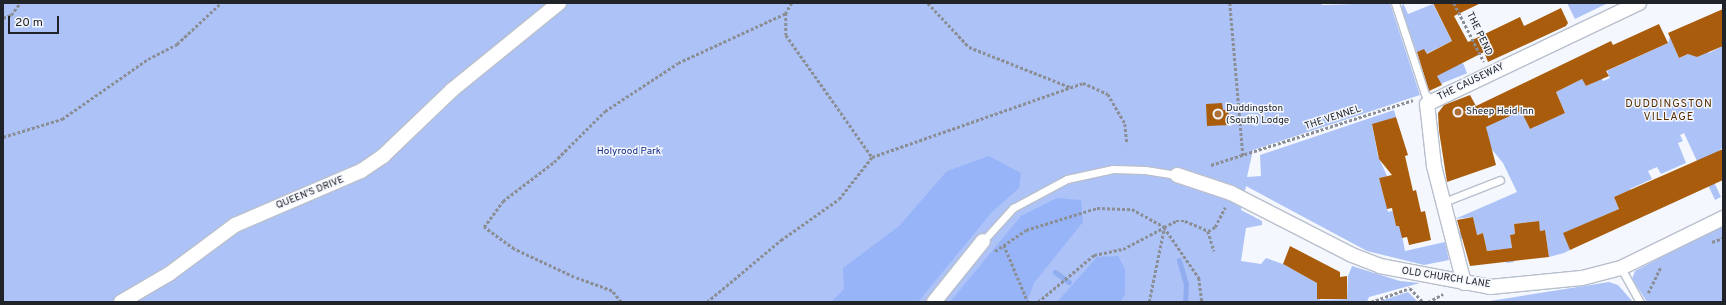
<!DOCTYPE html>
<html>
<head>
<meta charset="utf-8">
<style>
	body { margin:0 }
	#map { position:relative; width:1726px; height:305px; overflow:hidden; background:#f4f7fd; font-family:Overpass,sans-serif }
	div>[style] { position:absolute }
	.green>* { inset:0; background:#adc3f7; transform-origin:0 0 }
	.forest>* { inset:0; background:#98b4f8 }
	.stream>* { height:5px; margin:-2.5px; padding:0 2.5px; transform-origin:2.5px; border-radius:2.5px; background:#90adf0 }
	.building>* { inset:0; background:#a95d0c }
	.path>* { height:2.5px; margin-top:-1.25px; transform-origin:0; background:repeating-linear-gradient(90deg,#8b8e94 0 3px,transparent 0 5px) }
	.roads { filter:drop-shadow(1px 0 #b8bfcd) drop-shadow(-1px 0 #b8bfcd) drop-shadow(0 1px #b8bfcd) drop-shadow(0 -1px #b8bfcd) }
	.lane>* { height:7px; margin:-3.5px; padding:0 3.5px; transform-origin:3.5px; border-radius:3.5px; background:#fff }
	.street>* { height:14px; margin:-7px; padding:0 7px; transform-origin:7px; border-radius:7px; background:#fff }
	.dots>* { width:11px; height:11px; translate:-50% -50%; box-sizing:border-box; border:2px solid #f4f7fd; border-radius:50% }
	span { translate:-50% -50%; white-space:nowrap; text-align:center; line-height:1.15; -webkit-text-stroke:3px #f4f7fd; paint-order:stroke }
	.street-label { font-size:10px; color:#202328 }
	.poi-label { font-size:10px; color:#202328 }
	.left { translate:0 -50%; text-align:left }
	.park-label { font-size:10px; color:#142b89 }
	.neighbourhood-label { font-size:11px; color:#562c01; letter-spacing:1px }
	.frame { position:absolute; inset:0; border:4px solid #202328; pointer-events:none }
	.scale { position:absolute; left:8px; top:16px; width:51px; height:18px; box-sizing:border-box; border:2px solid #202328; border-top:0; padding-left:5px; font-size:12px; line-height:14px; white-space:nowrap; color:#202328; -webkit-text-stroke:3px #f4f7fd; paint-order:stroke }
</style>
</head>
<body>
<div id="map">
	<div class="green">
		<div style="clip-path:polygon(3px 3px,1318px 3px,1323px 5px,1390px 3px,1420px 95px,1253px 150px,1247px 177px,1261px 176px,1260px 155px,1394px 110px,1396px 117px,1372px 125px,1378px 156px,1387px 176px,1379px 178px,1388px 212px,1411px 206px,1394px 218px,1396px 226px,1400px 225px,1405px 251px,1445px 242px,1449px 260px,1424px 265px,1367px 251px,1246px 186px,1241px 210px,1262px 221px,1262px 225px,1246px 228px,1241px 261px,1261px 264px,1266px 258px,1283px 264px,1319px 284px,1320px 300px,1347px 299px,1348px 276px,1352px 266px,1400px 281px,1420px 283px,1369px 297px,1367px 302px,3px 302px)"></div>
		<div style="clip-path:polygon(1403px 3px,1408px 14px,1433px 4px,1452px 41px,1426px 54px,1425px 50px,1417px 53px,1401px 8px)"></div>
		<div style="clip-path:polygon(1567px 3px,1608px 3px,1575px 19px)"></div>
		<div style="clip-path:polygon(1670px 37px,1679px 58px,1691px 53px,1697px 57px,1701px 55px,1705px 46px,1709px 53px,1723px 46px,1723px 147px,1719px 151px,1714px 182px,1721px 197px,1715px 200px,1684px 133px,1680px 135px,1683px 141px,1678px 143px,1686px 163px,1661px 174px,1657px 167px,1648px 171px,1652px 179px,1630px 189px,1643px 216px,1628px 191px,1614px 197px,1619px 209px,1564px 233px,1570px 250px,1564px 253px,1549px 257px,1545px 230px,1540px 231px,1538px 221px,1514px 224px,1515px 234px,1510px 235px,1514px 262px,1506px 263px,1504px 249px,1487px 251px,1483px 233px,1461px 239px,1463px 256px,1458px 231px,1476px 231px,1473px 217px,1455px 219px,1517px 192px,1503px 163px,1489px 146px,1486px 127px,1521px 111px,1530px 129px,1537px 126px,1534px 120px,1555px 109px,1558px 116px,1565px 113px,1556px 92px,1582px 79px,1586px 86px,1593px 83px,1592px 61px,1603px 81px,1610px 78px,1607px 71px,1668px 43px)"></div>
		<div style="left:1463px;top:63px;width:11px;height:29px;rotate:68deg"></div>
		<div style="clip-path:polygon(1723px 225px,1723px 301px,1647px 302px,1632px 279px,1635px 271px)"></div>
		<div style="clip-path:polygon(1609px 282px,1618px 285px,1633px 302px,1484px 302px)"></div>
		<div style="clip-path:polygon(1408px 292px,1418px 302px,1377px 302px)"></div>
	</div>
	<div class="forest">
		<div style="clip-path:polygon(989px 156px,1021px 173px,1019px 188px,992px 212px,918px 302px,831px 302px,844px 289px,843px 268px,899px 226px,947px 171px)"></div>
		<div style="clip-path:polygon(1057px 198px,1081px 200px,1083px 222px,1034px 283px,1027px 302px,950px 302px,1021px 216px)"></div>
		<div style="clip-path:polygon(1118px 256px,1125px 269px,1125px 295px,1120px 302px,1057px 302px,1097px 257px)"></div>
	</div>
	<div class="stream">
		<div style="left:1179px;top:260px;width:25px;rotate:74deg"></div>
		<div style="left:1186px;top:284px;width:18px;rotate:93deg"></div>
		<div style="left:1055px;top:272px;width:17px;rotate:36deg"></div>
	</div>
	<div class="building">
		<div style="clip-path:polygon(1433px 3px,1481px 3px,1454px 16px,1468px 42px,1520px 17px,1524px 26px,1561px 8px,1568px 23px,1566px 26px,1488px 62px,1484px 52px,1437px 76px,1442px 85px,1429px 91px,1417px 52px,1424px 49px,1427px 54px,1452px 41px)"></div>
		<div style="clip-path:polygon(1723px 9px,1723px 46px,1697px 57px,1688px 54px,1679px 58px,1668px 33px)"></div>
		<div style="clip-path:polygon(1659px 24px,1668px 43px,1606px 71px,1609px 76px,1586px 86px,1582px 79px,1556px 92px,1565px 113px,1530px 129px,1521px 111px,1486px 127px,1496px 165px,1447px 182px,1439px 131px,1438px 113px,1444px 105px,1470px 95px,1476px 106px,1611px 41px,1613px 45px)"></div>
		<div style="clip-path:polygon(1222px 103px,1223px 110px,1228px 110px,1230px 125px,1207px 126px,1206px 104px)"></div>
		<div style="clip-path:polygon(1396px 117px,1408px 155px,1405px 156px,1413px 191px,1416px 190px,1421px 212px,1425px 211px,1431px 240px,1409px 245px,1407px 237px,1402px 238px,1399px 226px,1396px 226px,1392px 208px,1387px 209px,1379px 178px,1392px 175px,1379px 159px,1372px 124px)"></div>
		<div style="clip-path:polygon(1723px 149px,1723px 180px,1570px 250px,1563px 233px,1619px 209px,1614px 197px)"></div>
		<div style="clip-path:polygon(1473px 217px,1477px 235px,1483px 233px,1487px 251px,1512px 248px,1510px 235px,1515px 234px,1514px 224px,1539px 221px,1540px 231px,1545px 230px,1549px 257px,1470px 266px,1457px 220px)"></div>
		<div style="clip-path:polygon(1290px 246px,1340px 272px,1340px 277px,1347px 276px,1347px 299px,1317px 299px,1317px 283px,1283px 264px)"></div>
	</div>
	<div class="path">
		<div style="left:792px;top:3px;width:12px;rotate:121deg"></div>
		<div style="left:786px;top:13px;width:22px;rotate:90deg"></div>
		<div style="left:786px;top:35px;width:149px;rotate:54.8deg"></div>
		<div style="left:872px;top:157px;width:224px;rotate:-19.3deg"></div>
		<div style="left:1083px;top:83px;width:27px;rotate:24deg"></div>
		<div style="left:1108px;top:94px;width:34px;rotate:60deg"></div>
		<div style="left:1125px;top:124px;width:20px;rotate:84deg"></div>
		<div style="left:928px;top:3px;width:60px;rotate:47deg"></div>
		<div style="left:969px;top:47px;width:109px;rotate:21.6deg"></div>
		<div style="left:1230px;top:3px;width:153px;rotate:85.1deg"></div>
		<div style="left:1454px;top:3px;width:66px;rotate:63deg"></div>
		<div style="left:3px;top:18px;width:9px;rotate:-21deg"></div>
		<div style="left:11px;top:15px;width:15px;rotate:-53deg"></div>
		<div style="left:3px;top:137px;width:62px;rotate:-17deg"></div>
		<div style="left:62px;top:119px;width:105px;rotate:-34.9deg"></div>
		<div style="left:148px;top:59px;width:33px;rotate:-27deg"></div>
		<div style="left:177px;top:44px;width:60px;rotate:-43deg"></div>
		<div style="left:1211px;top:165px;width:212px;rotate:-17.8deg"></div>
		<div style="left:1164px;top:227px;width:62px;rotate:55.5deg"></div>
		<div style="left:1199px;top:278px;width:24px;rotate:83deg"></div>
		<div style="left:1208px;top:231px;width:21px;rotate:73deg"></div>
		<div style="left:1712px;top:242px;width:12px;rotate:-20deg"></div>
		<div style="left:1004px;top:245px;width:62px;rotate:67.2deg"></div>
		<div style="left:995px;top:251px;width:37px;rotate:-34deg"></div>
		<div style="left:1026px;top:230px;width:74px;rotate:-17.2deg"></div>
		<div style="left:1097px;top:208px;width:35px;rotate:2deg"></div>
		<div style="left:1132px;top:209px;width:37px;rotate:29deg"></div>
		<div style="left:1164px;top:227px;width:13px;rotate:-27deg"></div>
		<div style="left:1176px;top:221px;width:9px"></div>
		<div style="left:1185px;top:221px;width:25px;rotate:23deg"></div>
		<div style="left:1208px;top:231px;width:8px;rotate:-30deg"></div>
		<div style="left:1215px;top:227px;width:22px;rotate:-63deg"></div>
		<div style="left:1648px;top:293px;width:30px;rotate:-64deg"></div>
		<div style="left:621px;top:302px;width:14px;rotate:-129deg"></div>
		<div style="left:612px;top:291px;width:40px;rotate:-159.8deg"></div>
		<div style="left:574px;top:277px;width:66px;rotate:-155deg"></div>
		<div style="left:514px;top:249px;width:37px;rotate:-144deg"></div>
		<div style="left:484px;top:227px;width:32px;rotate:-54deg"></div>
		<div style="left:503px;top:201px;width:64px;rotate:-37.4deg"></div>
		<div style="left:554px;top:162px;width:72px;rotate:-45deg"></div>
		<div style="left:605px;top:111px;width:87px;rotate:-33.3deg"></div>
		<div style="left:678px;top:63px;width:119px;rotate:-24.8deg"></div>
		<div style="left:707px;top:302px;width:97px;rotate:-40deg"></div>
		<div style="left:781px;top:240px;width:71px;rotate:-35.3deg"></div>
		<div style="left:839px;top:199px;width:53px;rotate:-51.8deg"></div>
		<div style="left:1038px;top:302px;width:73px;rotate:-40deg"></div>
		<div style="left:1094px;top:255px;width:30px;rotate:-12deg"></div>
		<div style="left:1123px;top:249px;width:45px;rotate:-27.7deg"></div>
		<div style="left:1149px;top:302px;width:76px;rotate:-78.5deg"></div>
		<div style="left:1371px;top:302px;width:41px;rotate:-19.7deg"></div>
		<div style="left:1410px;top:288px;width:19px;rotate:47deg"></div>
		<div style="left:1428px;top:302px;width:17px;rotate:-28deg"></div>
		<div style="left:1561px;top:302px;width:40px"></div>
	</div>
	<div class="roads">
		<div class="lane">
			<div style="left:1395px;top:3px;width:96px;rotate:71.8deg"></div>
			<div style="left:1425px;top:94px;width:10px;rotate:45deg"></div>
			<div style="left:1444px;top:202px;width:60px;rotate:-21.4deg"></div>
			<div style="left:983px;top:241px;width:45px;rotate:-47.7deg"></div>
			<div style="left:1013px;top:208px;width:61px;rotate:-28.2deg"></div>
			<div style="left:1067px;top:179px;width:47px;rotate:-12.3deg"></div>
			<div style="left:1113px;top:169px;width:32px;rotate:2deg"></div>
			<div style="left:1145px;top:170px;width:32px;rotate:9deg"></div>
			<div style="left:1621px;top:268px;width:39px;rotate:61deg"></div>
		</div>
		<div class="street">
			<div style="left:1177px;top:175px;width:57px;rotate:18.4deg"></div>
			<div style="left:1231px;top:193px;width:136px;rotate:27.1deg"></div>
			<div style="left:1352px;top:255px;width:30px;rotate:21deg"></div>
			<div style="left:1380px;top:266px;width:112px;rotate:10.8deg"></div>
			<div style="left:1490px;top:287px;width:92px;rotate:-5.6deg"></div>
			<div style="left:1582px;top:278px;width:40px;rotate:-14.4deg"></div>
			<div style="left:1621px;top:268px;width:114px;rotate:-26.1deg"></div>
			<div style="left:1464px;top:283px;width:121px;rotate:-104.4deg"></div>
			<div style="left:1434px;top:166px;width:62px;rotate:-96.4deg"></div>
			<div style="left:1427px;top:104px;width:235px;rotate:-25.5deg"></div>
			<div style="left:121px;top:302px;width:56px;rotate:-30.3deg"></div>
			<div style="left:169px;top:274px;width:82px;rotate:-36.6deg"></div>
			<div style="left:235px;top:225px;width:137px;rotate:-23.2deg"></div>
			<div style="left:361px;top:171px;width:27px;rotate:-34deg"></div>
			<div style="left:383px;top:156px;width:95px;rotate:-43.7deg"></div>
			<div style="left:452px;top:90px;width:138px;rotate:-39.1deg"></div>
			<div style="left:934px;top:302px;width:78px;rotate:-51.2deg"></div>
		</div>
	</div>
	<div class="dots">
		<div style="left:1458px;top:112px;background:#af6f38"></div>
		<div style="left:1218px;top:114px;background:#af6f38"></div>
	</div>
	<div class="street-label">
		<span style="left:1479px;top:34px;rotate:64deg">THE PEND</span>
		<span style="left:1471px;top:82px;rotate:-26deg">THE CAUSEWAY</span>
		<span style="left:1333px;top:118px;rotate:-18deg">THE VENNEL</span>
		<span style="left:310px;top:193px;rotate:-22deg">QUEEN'S DRIVE</span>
		<span style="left:1446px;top:278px;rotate:9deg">OLD CHURCH LANE</span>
	</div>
	<div class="poi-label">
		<span class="left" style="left:1226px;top:114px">Duddingston<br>(South) Lodge</span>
		<span class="left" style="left:1466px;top:112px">Sheep Heid Inn</span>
	</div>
	<div class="park-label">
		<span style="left:629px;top:152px">Holyrood Park</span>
	</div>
	<div class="neighbourhood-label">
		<span style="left:1669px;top:111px">DUDDINGSTON<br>VILLAGE</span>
	</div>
	<div class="frame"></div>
	<div class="scale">20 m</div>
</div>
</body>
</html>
